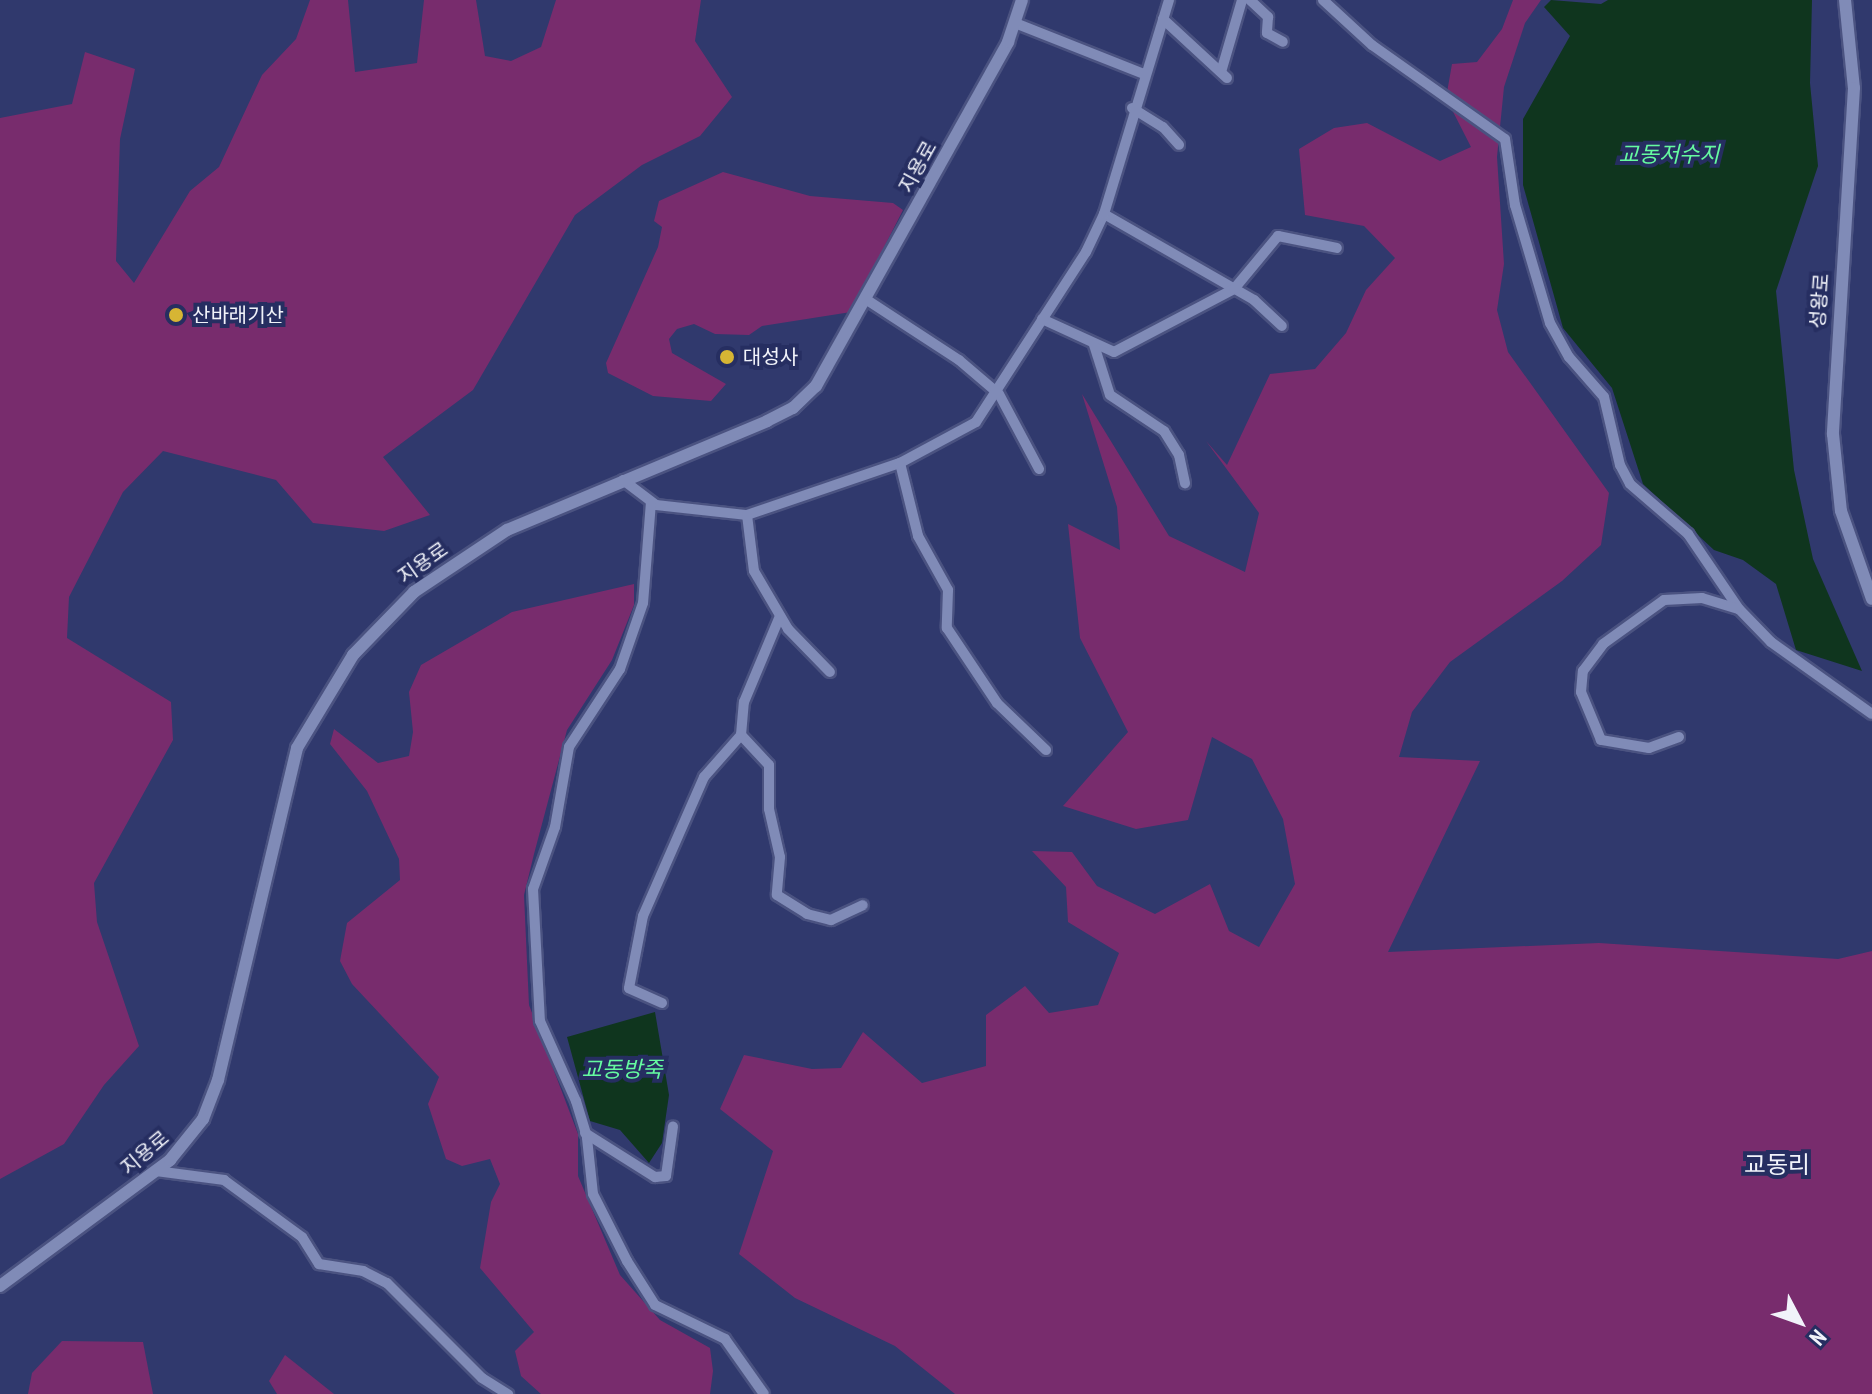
<!DOCTYPE html>
<html>
<head>
<meta charset="utf-8">
<style>
	body { margin:0 }
	#map { position:relative; width:1872px; height:1394px; overflow:hidden; background:#30396d; font-family:"PT Sans Narrow","Noto Sans KR",sans-serif }
	div>[style] { position:absolute }
	.green>* { inset:0; background:#782c6d }
	.water>* { inset:0; background:#0f351e }
	.roads { filter:drop-shadow(2px 0 #4b5381) drop-shadow(-2px 0 #4b5381) drop-shadow(0 2px #4b5381) drop-shadow(0 -2px #4b5381) }
	.minor>* { height:10px; margin:-5px; padding:0 5px; transform-origin:5px; border-radius:5px; background:#808bb7 }
	.tertiary>* { height:12px; margin:-6px; padding:0 6px; transform-origin:6px; border-radius:6px; background:#808bb7 }
	.dots>* { width:22px; height:22px; translate:-50% -50%; box-sizing:border-box; border:4px solid #262e61; border-radius:50% }
	span { translate:-50% -50%; white-space:nowrap; text-align:center; line-height:1.15; -webkit-text-stroke:8px #262e61; paint-order:stroke }
	.street-label { font-size:20px; color:#f1f3fa }
	.poi-label { font-size:20px; color:#f1f3fa }
	.left { translate:0 -50%; text-align:left }
	.water-label { font-size:22px; color:#65faa0; font-style:italic }
	.quarter-label { font-size:24px; color:#f1f3fa }
	.north { position:absolute; left:1760px; top:1282px; width:80px; height:80px; -webkit-text-stroke:6px #262e61; paint-order:stroke; rotate:131deg; font-size:22px; font-weight:700; line-height:32px; text-align:center; color:#f1f3fa }
	.north::after { content:''; display:block; margin:auto; width:28px; height:36px; background:#f1f3fa; clip-path:polygon(50% 0,100% 100%,50% 72%,0 100%) }
</style>
</head>
<body>
<div id="map">
	<div class="green">
		<div style="clip-path:polygon(310px 0,348px 0,355px 72px,417px 63px,424px 0,476px 0,485px 56px,511px 61px,541px 47px,556px 0,701px 0,695px 41px,732px 97px,700px 136px,642px 165px,575px 215px,473px 390px,383px 457px,430px 515px,384px 531px,313px 523px,276px 480px,163px 451px,123px 492px,69px 597px,67px 638px,171px 702px,173px 740px,94px 883px,97px 922px,139px 1046px,104px 1085px,64px 1144px,0 1179px,0 118px,72px 104px,85px 52px,135px 69px,120px 139px,116px 261px,134px 283px,190px 191px,219px 167px,262px 75px,296px 39px)"></div>
		<div style="clip-path:polygon(1513px 0,1541px 0,1525px 23px,1504px 87px,1497px 157px,1504px 264px,1497px 310px,1508px 352px,1609px 493px,1601px 545px,1562px 581px,1450px 662px,1412px 712px,1399px 757px,1480px 761px,1388px 952px,1599px 943px,1838px 959px,1872px 951px,1872px 1394px,955px 1394px,895px 1346px,795px 1298px,739px 1254px,773px 1151px,720px 1109px,744px 1055px,812px 1069px,841px 1068px,863px 1032px,922px 1083px,986px 1066px,986px 1015px,1025px 986px,1049px 1013px,1098px 1005px,1119px 953px,1068px 922px,1066px 887px,1032px 851px,1072px 852px,1097px 886px,1155px 914px,1210px 884px,1229px 931px,1259px 947px,1295px 884px,1283px 819px,1252px 759px,1212px 737px,1188px 820px,1136px 829px,1063px 806px,1128px 732px,1080px 638px,1068px 524px,1120px 550px,1117px 507px,1082px 394px,1169px 536px,1245px 572px,1259px 513px,1206px 441px,1227px 465px,1270px 374px,1315px 369px,1346px 333px,1366px 290px,1395px 258px,1364px 226px,1305px 215px,1299px 149px,1334px 128px,1367px 123px,1440px 161px,1471px 147px,1446px 98px,1452px 64px,1477px 62px,1502px 29px)"></div>
		<div style="clip-path:polygon(723px 172px,810px 196px,893px 203px,903px 210px,851px 312px,762px 326px,749px 335px,715px 334px,694px 324px,677px 329px,669px 339px,672px 353px,726px 384px,711px 401px,653px 396px,608px 373px,606px 363px,658px 247px,662px 227px,654px 221px,659px 201px)"></div>
		<div style="clip-path:polygon(634px 584px,634px 605px,612px 660px,567px 730px,534px 854px,524px 895px,529px 1005px,578px 1134px,578px 1176px,620px 1275px,660px 1320px,710px 1348px,713px 1371px,710px 1394px,541px 1394px,521px 1376px,515px 1351px,534px 1332px,480px 1268px,491px 1202px,500px 1184px,490px 1159px,462px 1166px,446px 1159px,428px 1104px,439px 1077px,352px 984px,340px 961px,347px 923px,400px 880px,399px 859px,367px 791px,330px 744px,334px 729px,378px 763px,409px 756px,413px 732px,409px 692px,421px 665px,512px 612px)"></div>
		<div style="clip-path:polygon(62px 1341px,143px 1342px,153px 1394px,28px 1394px,32px 1373px)"></div>
		<div style="clip-path:polygon(285px 1355px,334px 1394px,277px 1394px,269px 1381px)"></div>
	</div>
	<div class="water">
		<div style="clip-path:polygon(1551px 0,1601px 4px,1608px 0,1812px 0,1810px 83px,1818px 166px,1776px 291px,1794px 470px,1813px 559px,1862px 671px,1796px 650px,1776px 584px,1743px 560px,1714px 550px,1643px 484px,1612px 388px,1563px 328px,1523px 185px,1523px 119px,1570px 36px,1544px 7px)"></div>
		<div style="clip-path:polygon(655px 1012px,669px 1095px,662px 1143px,649px 1163px,620px 1130px,590px 1121px,567px 1037px)"></div>
	</div>
	<div class="roads">
		<div class="minor">
			<div style="left:1250px;top:0;width:25px;rotate:43deg"></div>
			<div style="left:1268px;top:17px;width:16px;rotate:94deg"></div>
			<div style="left:1267px;top:33px;width:18px;rotate:29deg"></div>
			<div style="left:1323px;top:0;width:67px;rotate:42.6deg"></div>
			<div style="left:1372px;top:45px;width:163px;rotate:35.3deg"></div>
			<div style="left:1505px;top:139px;width:67px;rotate:81.4deg"></div>
			<div style="left:1515px;top:205px;width:123px;rotate:73.5deg"></div>
			<div style="left:1550px;top:323px;width:39px;rotate:61deg"></div>
			<div style="left:1569px;top:357px;width:53px;rotate:48.8deg"></div>
			<div style="left:1604px;top:397px;width:70px;rotate:76.8deg"></div>
			<div style="left:1620px;top:465px;width:21px;rotate:62deg"></div>
			<div style="left:1630px;top:484px;width:77px;rotate:40.8deg"></div>
			<div style="left:1688px;top:534px;width:91px;rotate:55.8deg"></div>
			<div style="left:1739px;top:609px;width:46px;rotate:45.9deg"></div>
			<div style="left:1771px;top:642px;width:124px;rotate:35.5deg"></div>
			<div style="left:1163px;top:19px;width:87px;rotate:42.7deg"></div>
			<div style="left:1015px;top:23px;width:139px;rotate:21.6deg"></div>
			<div style="left:1221px;top:72px;width:75px;rotate:-73.7deg"></div>
			<div style="left:1132px;top:108px;width:36px;rotate:32deg"></div>
			<div style="left:1163px;top:127px;width:24px;rotate:48deg"></div>
			<div style="left:1104px;top:214px;width:173px;rotate:29.8deg"></div>
			<div style="left:1254px;top:300px;width:38px;rotate:43deg"></div>
			<div style="left:867px;top:300px;width:110px;rotate:33.1deg"></div>
			<div style="left:959px;top:360px;width:52px;rotate:40.4deg"></div>
			<div style="left:999px;top:394px;width:85px;rotate:61.9deg"></div>
			<div style="left:1042px;top:319px;width:79px;rotate:24.6deg"></div>
			<div style="left:1114px;top:352px;width:136px;rotate:-27.7deg"></div>
			<div style="left:1234px;top:289px;width:69px;rotate:-50.3deg"></div>
			<div style="left:1278px;top:236px;width:60px;rotate:11.5deg"></div>
			<div style="left:1094px;top:345px;width:52px;rotate:72.3deg"></div>
			<div style="left:1110px;top:395px;width:65px;rotate:33.7deg"></div>
			<div style="left:1164px;top:431px;width:28px;rotate:58deg"></div>
			<div style="left:1179px;top:455px;width:29px;rotate:78deg"></div>
			<div style="left:900px;top:463px;width:75px;rotate:76.1deg"></div>
			<div style="left:918px;top:536px;width:62px;rotate:60.9deg"></div>
			<div style="left:948px;top:590px;width:38px;rotate:92deg"></div>
			<div style="left:947px;top:628px;width:90px;rotate:56.3deg"></div>
			<div style="left:997px;top:703px;width:68px;rotate:43.8deg"></div>
			<div style="left:623px;top:480px;width:41px;rotate:37.1deg"></div>
			<div style="left:656px;top:505px;width:92px;rotate:6.3deg"></div>
			<div style="left:747px;top:515px;width:162px;rotate:-18.8deg"></div>
			<div style="left:900px;top:463px;width:86px;rotate:-28.3deg"></div>
			<div style="left:976px;top:422px;width:202px;rotate:-57.1deg"></div>
			<div style="left:1086px;top:252px;width:42px;rotate:-64.7deg"></div>
			<div style="left:1104px;top:214px;width:224px;rotate:-73.1deg"></div>
			<div style="left:651px;top:502px;width:101px;rotate:94.5deg"></div>
			<div style="left:643px;top:603px;width:70px;rotate:109.2deg"></div>
			<div style="left:620px;top:669px;width:93px;rotate:123.2deg"></div>
			<div style="left:569px;top:747px;width:81px;rotate:99.9deg"></div>
			<div style="left:555px;top:827px;width:66px;rotate:109.5deg"></div>
			<div style="left:533px;top:889px;width:132px;rotate:87deg"></div>
			<div style="left:540px;top:1021px;width:88px;rotate:65.8deg"></div>
			<div style="left:576px;top:1101px;width:39px;rotate:73deg"></div>
			<div style="left:587px;top:1138px;width:56px;rotate:83.9deg"></div>
			<div style="left:593px;top:1194px;width:75px;rotate:63.1deg"></div>
			<div style="left:627px;top:1261px;width:52px;rotate:57.5deg"></div>
			<div style="left:655px;top:1305px;width:78px;rotate:25.9deg"></div>
			<div style="left:725px;top:1339px;width:67px;rotate:54.7deg"></div>
			<div style="left:747px;top:515px;width:56px;rotate:82.9deg"></div>
			<div style="left:754px;top:571px;width:67px;rotate:59.6deg"></div>
			<div style="left:788px;top:629px;width:60px;rotate:45.7deg"></div>
			<div style="left:741px;top:735px;width:41px;rotate:47deg"></div>
			<div style="left:769px;top:765px;width:44px;rotate:90deg"></div>
			<div style="left:769px;top:809px;width:49px;rotate:77.1deg"></div>
			<div style="left:780px;top:857px;width:38px;rotate:95deg"></div>
			<div style="left:777px;top:895px;width:36px;rotate:32deg"></div>
			<div style="left:807px;top:914px;width:25px;rotate:14deg"></div>
			<div style="left:831px;top:920px;width:35px;rotate:-25deg"></div>
			<div style="left:1679px;top:737px;width:32px;rotate:160deg"></div>
			<div style="left:1649px;top:748px;width:49px;rotate:-170.5deg"></div>
			<div style="left:1601px;top:740px;width:52px;rotate:-112.6deg"></div>
			<div style="left:1581px;top:692px;width:21px;rotate:-85deg"></div>
			<div style="left:1583px;top:671px;width:34px;rotate:-53deg"></div>
			<div style="left:1603px;top:644px;width:75px;rotate:-35.8deg"></div>
			<div style="left:1664px;top:600px;width:38px;rotate:-3deg"></div>
			<div style="left:1702px;top:598px;width:37px;rotate:17deg"></div>
			<div style="left:662px;top:1003px;width:36px;rotate:-156deg"></div>
			<div style="left:629px;top:988px;width:73px;rotate:-79deg"></div>
			<div style="left:643px;top:916px;width:152px;rotate:-66.3deg"></div>
			<div style="left:704px;top:777px;width:56px;rotate:-48.6deg"></div>
			<div style="left:741px;top:735px;width:33px;rotate:-85deg"></div>
			<div style="left:744px;top:702px;width:93px;rotate:-67.3deg"></div>
			<div style="left:585px;top:1133px;width:83px;rotate:32.2deg"></div>
			<div style="left:655px;top:1177px;width:11px;rotate:-5deg"></div>
			<div style="left:666px;top:1176px;width:50px;rotate:-82deg"></div>
			<div style="left:156px;top:1171px;width:69px;rotate:7.5deg"></div>
			<div style="left:224px;top:1180px;width:97px;rotate:36.2deg"></div>
			<div style="left:302px;top:1237px;width:32px;rotate:58deg"></div>
			<div style="left:319px;top:1264px;width:45px;rotate:9deg"></div>
			<div style="left:363px;top:1271px;width:27px;rotate:27deg"></div>
			<div style="left:387px;top:1283px;width:134px;rotate:45deg"></div>
			<div style="left:482px;top:1378px;width:31px;rotate:32deg"></div>
		</div>
		<div class="tertiary">
			<div style="left:1845px;top:0;width:88px;rotate:84.2deg"></div>
			<div style="left:1854px;top:88px;width:347px;rotate:93.5deg"></div>
			<div style="left:1833px;top:434px;width:77px;rotate:84.1deg"></div>
			<div style="left:1841px;top:511px;width:93px;rotate:70.6deg"></div>
			<div style="left:0;top:1286px;width:212px;rotate:-36.5deg"></div>
			<div style="left:170px;top:1160px;width:53px;rotate:-51.2deg"></div>
			<div style="left:203px;top:1119px;width:42px;rotate:-69deg"></div>
			<div style="left:218px;top:1080px;width:341px;rotate:-76.6deg"></div>
			<div style="left:297px;top:748px;width:109px;rotate:-58.9deg"></div>
			<div style="left:353px;top:655px;width:88px;rotate:-45.9deg"></div>
			<div style="left:414px;top:592px;width:112px;rotate:-33.7deg"></div>
			<div style="left:507px;top:530px;width:282px;rotate:-22.7deg"></div>
			<div style="left:767px;top:421px;width:29px;rotate:-27deg"></div>
			<div style="left:793px;top:408px;width:32px;rotate:-44deg"></div>
			<div style="left:816px;top:386px;width:394px;rotate:-60.8deg"></div>
			<div style="left:1008px;top:42px;width:44px;rotate:-71.6deg"></div>
		</div>
	</div>
	<div class="dots">
		<div style="left:176px;top:315px;background:#d6b534"></div>
		<div style="left:727px;top:357px;background:#d6b534"></div>
	</div>
	<div class="street-label">
		<span style="left:918px;top:167px;rotate:-61deg">지용로</span>
		<span style="left:1820px;top:301px;rotate:-86deg">성왕로</span>
		<span style="left:423px;top:563px;rotate:-35deg">지용로</span>
		<span style="left:145px;top:1153px;rotate:-40deg">지용로</span>
	</div>
	<div class="poi-label">
		<span class="left" style="left:192px;top:315px">산바래기산</span>
		<span class="left" style="left:743px;top:357px">대성사</span>
	</div>
	<div class="water-label">
		<span style="left:1669px;top:155px">교동저수지</span>
		<span style="left:622px;top:1070px">교동방죽</span>
	</div>
	<div class="quarter-label">
		<span style="left:1777px;top:1165px">교동리</span>
	</div>
	<div class="north">N</div>
</div>
</body>
</html>
